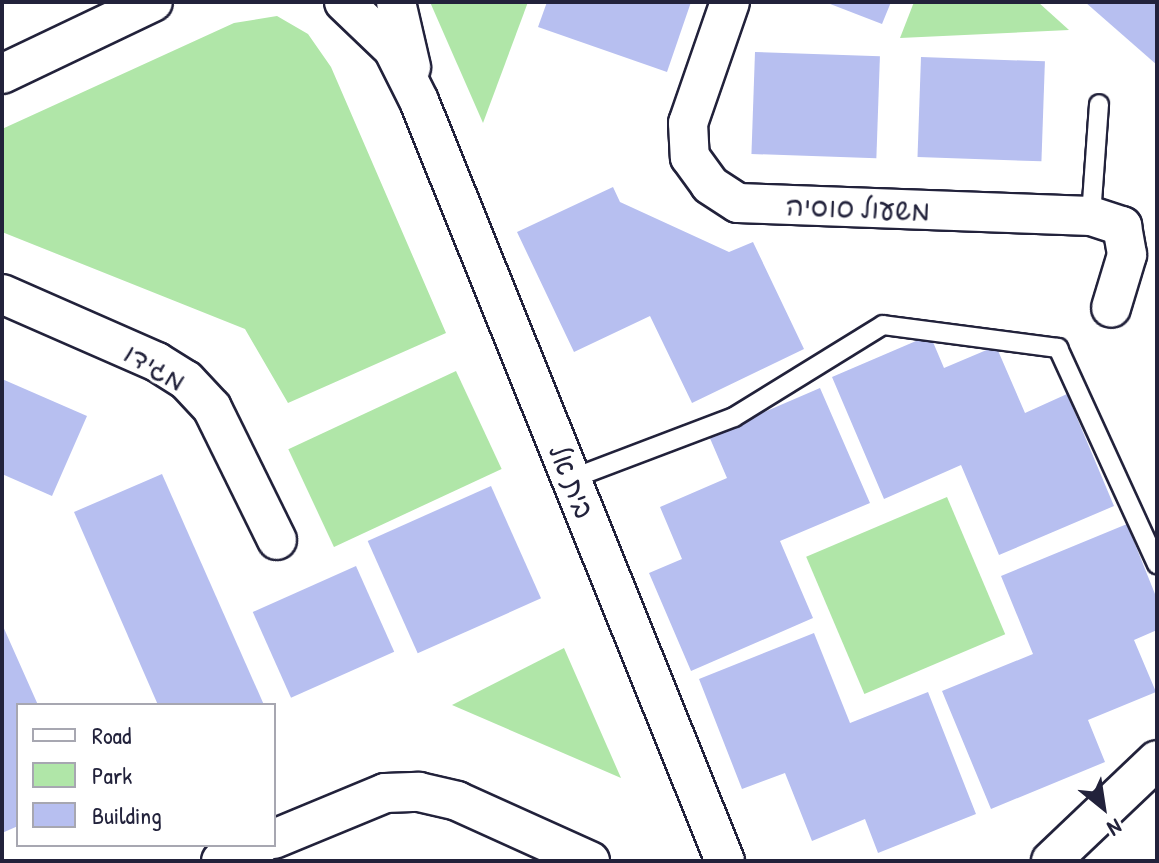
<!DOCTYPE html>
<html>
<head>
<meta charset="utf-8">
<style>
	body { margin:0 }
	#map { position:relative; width:1159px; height:863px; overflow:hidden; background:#fff; font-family:"Patrick Hand","Playpen Sans Hebrew",sans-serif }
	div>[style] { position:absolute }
	.green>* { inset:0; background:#b0e6a8; transform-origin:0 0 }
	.building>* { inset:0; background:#b7bff0; transform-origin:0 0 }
	.roads { filter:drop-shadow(2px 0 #22223b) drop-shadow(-2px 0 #22223b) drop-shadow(0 2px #22223b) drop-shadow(0 -2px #22223b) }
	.service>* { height:18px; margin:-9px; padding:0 9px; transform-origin:9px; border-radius:9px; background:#fff }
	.minor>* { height:38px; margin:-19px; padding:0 19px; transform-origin:19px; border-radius:19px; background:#fff }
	span { translate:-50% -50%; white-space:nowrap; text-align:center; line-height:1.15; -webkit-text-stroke:6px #fff; paint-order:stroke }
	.street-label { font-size:28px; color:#22223b }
	.frame { position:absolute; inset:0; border:4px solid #22223b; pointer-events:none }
	.legend { position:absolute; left:16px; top:703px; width:260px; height:144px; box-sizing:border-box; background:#fff; border:2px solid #a7a7b1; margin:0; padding:10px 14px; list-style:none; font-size:24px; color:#22223b }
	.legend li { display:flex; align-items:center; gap:16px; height:40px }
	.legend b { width:40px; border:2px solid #a7a7b1 }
	.north { position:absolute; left:1063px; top:767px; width:80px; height:80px; -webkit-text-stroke:6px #fff; paint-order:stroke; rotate:150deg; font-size:22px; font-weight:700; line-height:32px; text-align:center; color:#22223b }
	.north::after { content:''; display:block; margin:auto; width:28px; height:36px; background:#22223b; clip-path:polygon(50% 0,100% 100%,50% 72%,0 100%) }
</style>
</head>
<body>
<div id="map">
	<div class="green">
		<div style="clip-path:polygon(430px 2px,528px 2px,483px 123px)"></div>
		<div style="clip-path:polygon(914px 2px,1038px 2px,1069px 30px,900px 38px)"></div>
		<div style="clip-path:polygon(277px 16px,308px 34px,331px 67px,446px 333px,288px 403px,245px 329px,2px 232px,2px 129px,234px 23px)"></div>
		<div style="left:456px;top:371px;width:108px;height:185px;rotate:65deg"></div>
		<div style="left:947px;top:497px;width:149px;height:153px;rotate:67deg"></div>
		<div style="clip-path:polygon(564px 648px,621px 778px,452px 705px)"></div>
	</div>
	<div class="building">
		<div style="clip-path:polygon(547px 2px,691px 2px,667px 72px,538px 27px)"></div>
		<div style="clip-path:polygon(825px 2px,891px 2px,882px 24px)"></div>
		<div style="clip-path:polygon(1085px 2px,1157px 2px,1157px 65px)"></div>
		<div style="left:755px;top:52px;width:125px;height:102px;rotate:2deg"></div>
		<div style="left:921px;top:57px;width:124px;height:100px;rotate:2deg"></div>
		<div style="clip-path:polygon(613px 187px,620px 202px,729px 252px,753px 242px,804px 349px,692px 403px,650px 316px,574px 352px,517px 232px)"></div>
		<div style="clip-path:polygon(930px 335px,944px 368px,996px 346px,1025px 413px,1067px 394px,1114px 506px,999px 555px,961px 465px,884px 499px,832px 377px)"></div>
		<div style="clip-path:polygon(2px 379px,87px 416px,52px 496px,2px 474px)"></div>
		<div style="clip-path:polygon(820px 388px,870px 503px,780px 541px,813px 618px,691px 671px,649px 573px,682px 559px,660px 507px,727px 478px,709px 436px)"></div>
		<div style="clip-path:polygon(162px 474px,264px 705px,158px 705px,74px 512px)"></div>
		<div style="left:491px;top:486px;width:123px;height:135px;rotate:66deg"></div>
		<div style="clip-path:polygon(1127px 524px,1157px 599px,1157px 630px,1134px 640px,1156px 692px,1088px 720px,1105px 762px,991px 809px,942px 691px,1033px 654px,1001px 576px)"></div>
		<div style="left:356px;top:566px;width:94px;height:113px;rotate:66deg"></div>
		<div style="clip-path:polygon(2px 624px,38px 705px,18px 705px,18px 826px,2px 833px)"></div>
		<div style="clip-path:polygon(814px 633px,850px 723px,928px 692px,976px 814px,878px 853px,865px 819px,812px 841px,785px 773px,742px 789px,699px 679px)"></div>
	</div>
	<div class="roads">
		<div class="service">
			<div style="left:1091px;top:216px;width:112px;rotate:-85.9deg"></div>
			<div style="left:571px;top:479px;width:174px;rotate:-20.8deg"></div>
			<div style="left:734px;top:417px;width:175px;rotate:-31.7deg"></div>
			<div style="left:883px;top:325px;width:177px;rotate:7.5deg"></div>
			<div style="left:1058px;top:348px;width:238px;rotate:65.4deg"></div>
		</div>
		<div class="minor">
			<div style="left:344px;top:2px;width:68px;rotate:43.8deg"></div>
			<div style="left:393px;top:49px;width:58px;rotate:63.4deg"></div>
			<div style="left:419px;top:101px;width:819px;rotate:68.07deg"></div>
			<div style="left:396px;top:2px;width:67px;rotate:77deg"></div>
			<div style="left:730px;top:2px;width:128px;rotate:109.1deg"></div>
			<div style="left:688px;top:123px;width:34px;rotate:87deg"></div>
			<div style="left:690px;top:157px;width:34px;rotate:54deg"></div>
			<div style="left:710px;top:185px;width:33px;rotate:33deg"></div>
			<div style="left:738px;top:203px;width:353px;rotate:2.1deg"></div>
			<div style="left:1091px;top:216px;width:33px;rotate:18deg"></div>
			<div style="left:1122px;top:226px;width:29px;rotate:80deg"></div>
			<div style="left:1127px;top:255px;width:55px;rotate:106.8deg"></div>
			<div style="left:2px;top:74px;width:167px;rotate:-25.5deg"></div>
			<div style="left:2px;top:294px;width:169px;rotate:23.7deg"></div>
			<div style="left:157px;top:362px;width:34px;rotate:32deg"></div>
			<div style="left:186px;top:380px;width:38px;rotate:47deg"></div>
			<div style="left:212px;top:408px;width:147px;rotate:63.8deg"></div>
			<div style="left:274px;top:839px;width:120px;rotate:-22.5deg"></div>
			<div style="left:385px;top:793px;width:34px;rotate:-2deg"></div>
			<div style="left:419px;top:792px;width:39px;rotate:13deg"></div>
			<div style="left:457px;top:801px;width:146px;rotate:24.3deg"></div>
			<div style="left:221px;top:861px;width:42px;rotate:-22.3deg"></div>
			<div style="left:1051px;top:861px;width:146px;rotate:-43.6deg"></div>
		</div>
	</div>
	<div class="street-label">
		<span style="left:858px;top:208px;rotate:2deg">משעול סוסיה</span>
		<span style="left:155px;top:367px;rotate:30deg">מגידו</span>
		<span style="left:572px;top:481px;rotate:68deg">בית אל</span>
	</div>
	<div class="frame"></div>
	<ul class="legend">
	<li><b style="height:10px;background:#fff"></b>Road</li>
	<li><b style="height:22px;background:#b0e6a8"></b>Park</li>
	<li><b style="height:22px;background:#b7bff0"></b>Building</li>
	</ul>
	<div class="north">N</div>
</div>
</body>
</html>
